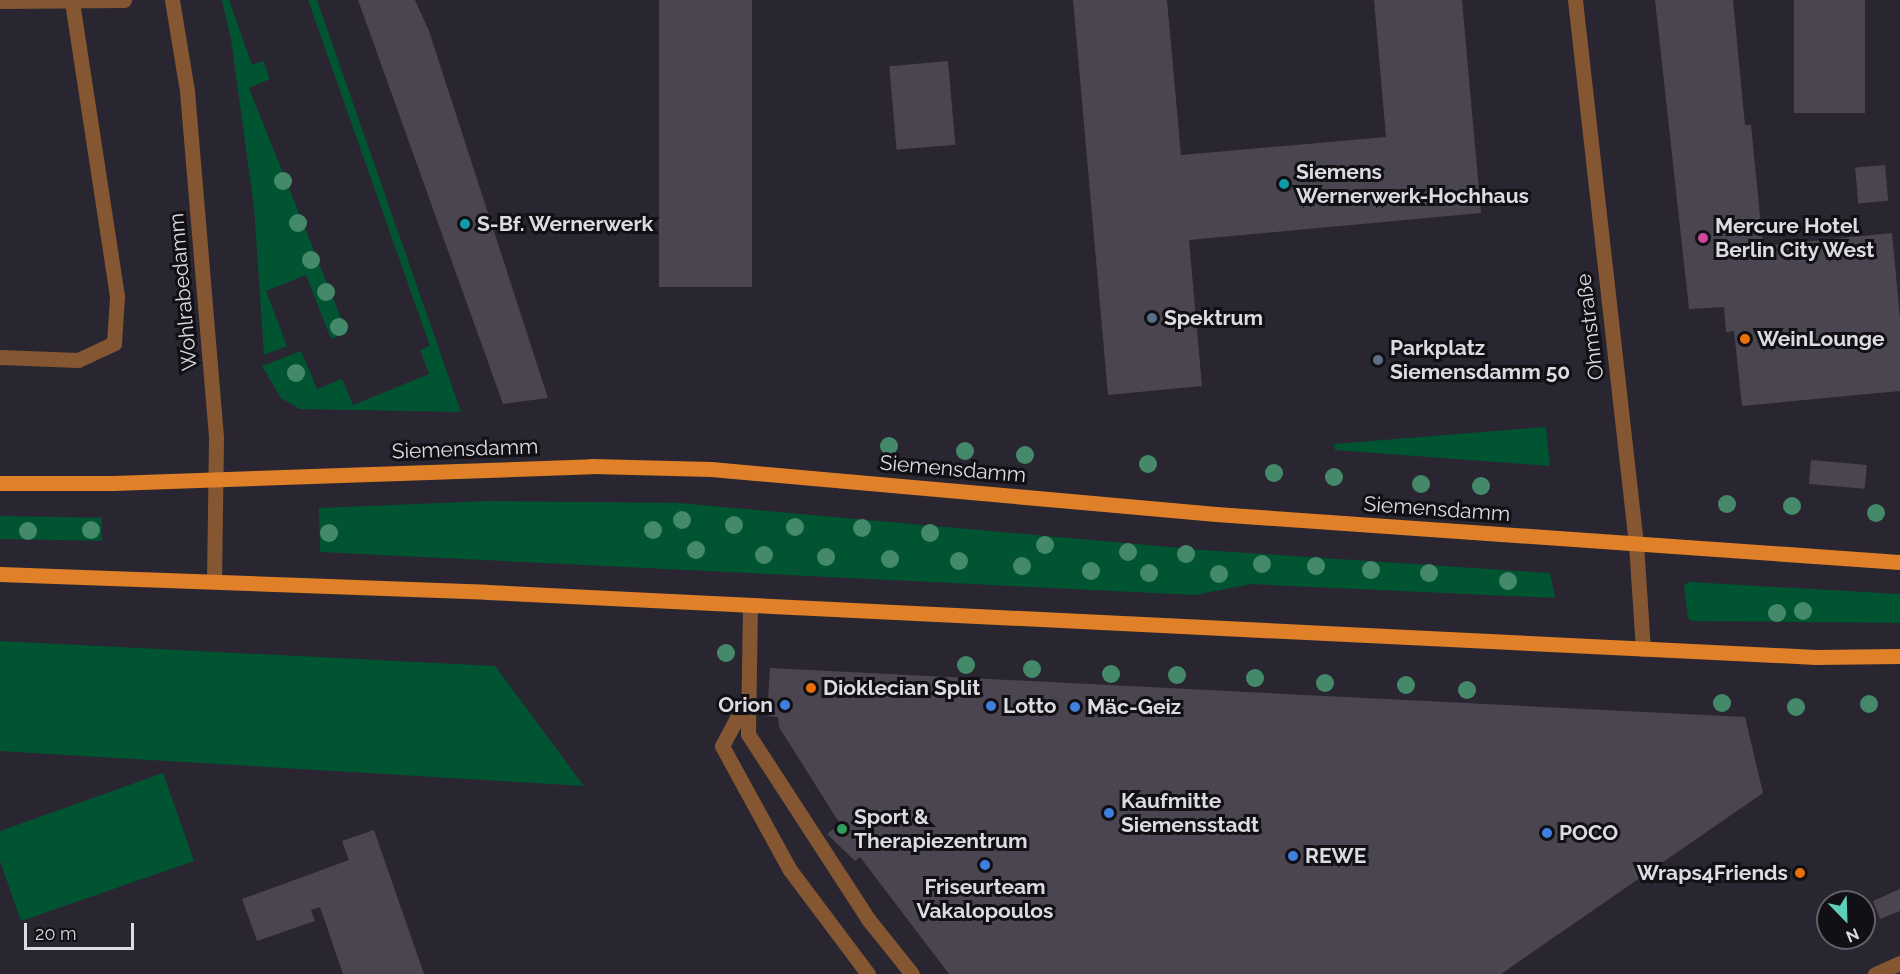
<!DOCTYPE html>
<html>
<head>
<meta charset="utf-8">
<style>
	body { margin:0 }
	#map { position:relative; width:1900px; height:974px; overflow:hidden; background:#292631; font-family:Raleway,sans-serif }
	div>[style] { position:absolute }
	.green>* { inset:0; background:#005432; transform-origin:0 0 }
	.building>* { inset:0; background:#4a4550; transform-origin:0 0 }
	.minor>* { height:15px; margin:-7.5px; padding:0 7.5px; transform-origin:7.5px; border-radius:7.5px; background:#845632 }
	.major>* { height:15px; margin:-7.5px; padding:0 7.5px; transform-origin:7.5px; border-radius:7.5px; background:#e08028 }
	.trees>* { width:18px; height:18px; margin:-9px; border-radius:50%; background:#448a6a }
	.dots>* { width:16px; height:16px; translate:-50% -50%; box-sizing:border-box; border:3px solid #111015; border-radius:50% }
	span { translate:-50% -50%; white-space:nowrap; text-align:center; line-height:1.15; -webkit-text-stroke:6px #111015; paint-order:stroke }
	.poi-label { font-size:21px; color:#dddbe2; font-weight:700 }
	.left { translate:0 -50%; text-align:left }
	.right { translate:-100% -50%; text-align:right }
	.street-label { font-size:21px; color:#dddbe2 }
	.north { position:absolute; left:1816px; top:890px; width:60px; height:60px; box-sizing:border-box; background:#111015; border:2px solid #636167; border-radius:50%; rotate:157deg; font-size:16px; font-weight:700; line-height:24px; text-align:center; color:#dddbe2 }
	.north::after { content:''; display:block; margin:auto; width:21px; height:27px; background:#5dceb9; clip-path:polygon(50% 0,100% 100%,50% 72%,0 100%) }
	.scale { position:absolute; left:24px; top:923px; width:110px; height:27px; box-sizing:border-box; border:3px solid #dddbe2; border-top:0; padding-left:8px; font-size:18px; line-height:21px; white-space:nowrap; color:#dddbe2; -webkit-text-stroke:4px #111015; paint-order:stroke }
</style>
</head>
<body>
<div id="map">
	<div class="green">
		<div style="clip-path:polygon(222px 0,229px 0,252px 65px,263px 61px,270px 79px,249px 88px,347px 333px,331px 339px,306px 275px,266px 291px,287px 346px,264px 355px,254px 207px,231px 39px)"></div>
		<div style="clip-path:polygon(308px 0,317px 0,461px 412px,300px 409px,281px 398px,262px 366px,301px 351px,317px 389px,342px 379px,353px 405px,429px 374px,420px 350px,430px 346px)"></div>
		<div style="clip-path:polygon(1546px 427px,1550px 466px,1335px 450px,1334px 444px)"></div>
		<div style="clip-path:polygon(490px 501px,679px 503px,1203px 550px,1550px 573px,1555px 598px,1251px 584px,1195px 595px,320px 552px,319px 508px)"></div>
		<div style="left:0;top:516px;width:102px;height:23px;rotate:1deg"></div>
		<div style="clip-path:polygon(1689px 582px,1900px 594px,1900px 623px,1692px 621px,1688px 618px,1684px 586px)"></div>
		<div style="clip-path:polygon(0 641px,495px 666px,584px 786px,0 751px)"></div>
		<div style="clip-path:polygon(163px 773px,194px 861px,21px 921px,0 861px,0 831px)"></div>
	</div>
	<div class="building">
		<div style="clip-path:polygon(358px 0,415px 0,429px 31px,548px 398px,503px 404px)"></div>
		<div style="left:659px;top:0;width:93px;height:287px"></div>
		<div style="clip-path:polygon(1073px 0,1167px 0,1181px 155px,1386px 137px,1374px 0,1462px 0,1481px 213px,1189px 240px,1202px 386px,1108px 395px)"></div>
		<div style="clip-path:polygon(1655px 0,1733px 0,1745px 125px,1751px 125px,1763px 246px,1892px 233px,1900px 318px,1900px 391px,1742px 406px,1734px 331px,1726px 332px,1724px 307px,1689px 309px)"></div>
		<div style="left:1794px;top:0;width:71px;height:113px"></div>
		<div style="left:948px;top:61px;width:84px;height:59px;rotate:85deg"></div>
		<div style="left:1885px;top:165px;width:36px;height:30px;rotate:85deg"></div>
		<div style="left:1811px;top:460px;width:56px;height:24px;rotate:5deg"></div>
		<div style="clip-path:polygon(770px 668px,1745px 717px,1763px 793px,1501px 974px,949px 974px,860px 857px,855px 861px,827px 834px,840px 824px,779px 727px,778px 717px,767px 716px)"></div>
		<div style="clip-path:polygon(374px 830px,424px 974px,343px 974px,320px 907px,311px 910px,315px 921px,257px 941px,242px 899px,349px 860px,342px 841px)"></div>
		<div style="clip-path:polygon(1900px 889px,1900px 911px,1880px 919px,1873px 901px)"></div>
	</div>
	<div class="minor">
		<div style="left:172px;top:0;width:92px;rotate:80.6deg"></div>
		<div style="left:187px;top:91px;width:349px;rotate:85.2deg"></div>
		<div style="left:216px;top:439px;width:142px;rotate:90.8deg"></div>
		<div style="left:1575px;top:0;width:547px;rotate:83.6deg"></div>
		<div style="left:1636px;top:544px;width:105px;rotate:86.2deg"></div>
		<div style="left:0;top:1px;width:124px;rotate:-0.5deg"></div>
		<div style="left:0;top:357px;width:78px;rotate:2.2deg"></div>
		<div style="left:78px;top:360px;width:40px;rotate:-25deg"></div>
		<div style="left:114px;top:343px;width:47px;rotate:-86.3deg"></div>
		<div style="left:117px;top:296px;width:297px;rotate:-98.7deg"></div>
		<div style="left:750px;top:605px;width:129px;rotate:90.9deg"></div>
		<div style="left:748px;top:734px;width:221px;rotate:57deg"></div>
		<div style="left:868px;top:919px;width:70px;rotate:51.3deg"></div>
		<div style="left:747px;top:699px;width:53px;rotate:118deg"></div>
		<div style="left:722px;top:746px;width:141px;rotate:61.3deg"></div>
		<div style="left:790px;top:870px;width:130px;rotate:53.1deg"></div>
		<div style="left:1875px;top:974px;width:27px;rotate:-24deg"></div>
	</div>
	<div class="major">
		<div style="left:0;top:483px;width:113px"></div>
		<div style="left:113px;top:483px;width:479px;rotate:-2deg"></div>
		<div style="left:592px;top:466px;width:119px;rotate:1.4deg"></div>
		<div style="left:711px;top:469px;width:507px;rotate:5.09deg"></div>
		<div style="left:1216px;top:514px;width:686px;rotate:4.01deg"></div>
		<div style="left:0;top:574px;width:487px;rotate:2.1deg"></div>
		<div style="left:487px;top:592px;width:1330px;rotate:2.8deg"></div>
		<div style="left:1815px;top:657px;width:85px;rotate:-0.7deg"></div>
	</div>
	<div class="trees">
		<div style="left:283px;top:181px"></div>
		<div style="left:298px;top:223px"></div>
		<div style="left:311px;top:260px"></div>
		<div style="left:326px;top:292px"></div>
		<div style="left:339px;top:327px"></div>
		<div style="left:296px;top:373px"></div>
		<div style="left:889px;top:446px"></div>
		<div style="left:965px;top:451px"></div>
		<div style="left:1025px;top:455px"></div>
		<div style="left:1148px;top:464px"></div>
		<div style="left:1274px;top:473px"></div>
		<div style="left:1334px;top:477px"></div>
		<div style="left:1421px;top:484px"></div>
		<div style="left:1481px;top:486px"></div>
		<div style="left:1727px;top:504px"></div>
		<div style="left:1792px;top:506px"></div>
		<div style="left:1876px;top:513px"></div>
		<div style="left:682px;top:520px"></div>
		<div style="left:734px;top:525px"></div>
		<div style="left:795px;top:527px"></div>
		<div style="left:862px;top:528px"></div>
		<div style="left:91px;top:530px"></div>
		<div style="left:653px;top:530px"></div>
		<div style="left:28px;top:531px"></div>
		<div style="left:329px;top:533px"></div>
		<div style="left:930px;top:533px"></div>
		<div style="left:1045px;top:545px"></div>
		<div style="left:696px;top:550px"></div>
		<div style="left:1128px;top:552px"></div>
		<div style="left:1186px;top:554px"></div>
		<div style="left:764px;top:555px"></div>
		<div style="left:826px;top:557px"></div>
		<div style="left:890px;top:559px"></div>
		<div style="left:959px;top:561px"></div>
		<div style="left:1262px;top:564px"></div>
		<div style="left:1022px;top:566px"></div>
		<div style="left:1316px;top:566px"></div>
		<div style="left:1371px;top:570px"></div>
		<div style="left:1091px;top:571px"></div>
		<div style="left:1149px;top:573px"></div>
		<div style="left:1429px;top:573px"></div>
		<div style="left:1219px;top:574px"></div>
		<div style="left:1508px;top:581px"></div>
		<div style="left:1803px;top:611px"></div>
		<div style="left:1777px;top:613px"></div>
		<div style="left:726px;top:653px"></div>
		<div style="left:966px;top:665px"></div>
		<div style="left:1032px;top:669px"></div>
		<div style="left:1111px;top:674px"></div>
		<div style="left:1177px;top:675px"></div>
		<div style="left:1255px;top:678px"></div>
		<div style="left:1325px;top:683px"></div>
		<div style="left:1406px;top:685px"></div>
		<div style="left:1467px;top:690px"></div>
		<div style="left:1722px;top:703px"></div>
		<div style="left:1869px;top:704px"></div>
		<div style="left:1796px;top:707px"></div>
	</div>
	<div class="dots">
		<div style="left:1284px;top:184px;background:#0f9aa8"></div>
		<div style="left:465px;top:224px;background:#0f9aa8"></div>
		<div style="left:1703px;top:238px;background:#d1479c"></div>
		<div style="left:1152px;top:318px;background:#5c6f8a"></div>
		<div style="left:1745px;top:339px;background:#e8710a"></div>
		<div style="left:1378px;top:360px;background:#5c6f8a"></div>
		<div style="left:811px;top:688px;background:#e8710a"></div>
		<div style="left:785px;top:705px;background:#3f7fe0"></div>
		<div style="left:991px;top:706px;background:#3f7fe0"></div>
		<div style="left:1075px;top:707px;background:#3f7fe0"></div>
		<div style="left:1109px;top:813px;background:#3f7fe0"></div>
		<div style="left:842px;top:829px;background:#2e9e5b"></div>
		<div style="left:1547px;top:833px;background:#3f7fe0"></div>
		<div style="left:1293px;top:856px;background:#3f7fe0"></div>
		<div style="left:985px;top:865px;background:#3f7fe0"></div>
		<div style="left:1800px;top:873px;background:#e8710a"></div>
	</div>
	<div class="poi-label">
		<span class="left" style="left:1296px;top:184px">Siemens<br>Wernerwerk-Hochhaus</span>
		<span class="left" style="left:477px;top:224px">S-Bf. Wernerwerk</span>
		<span class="left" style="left:1715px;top:238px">Mercure Hotel<br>Berlin City West</span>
		<span class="left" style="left:1164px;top:318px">Spektrum</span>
		<span class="left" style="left:1757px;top:339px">WeinLounge</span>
		<span class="left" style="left:1390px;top:360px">Parkplatz<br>Siemensdamm 50</span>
		<span class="left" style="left:823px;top:688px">Dioklecian Split</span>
		<span class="right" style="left:773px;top:705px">Orion</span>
		<span class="left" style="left:1003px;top:706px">Lotto</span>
		<span class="left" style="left:1087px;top:707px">Mäc-Geiz</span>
		<span class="left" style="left:1121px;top:813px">Kaufmitte<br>Siemensstadt</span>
		<span class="left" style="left:854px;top:829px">Sport &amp;<br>Therapiezentrum</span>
		<span class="left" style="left:1559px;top:833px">POCO</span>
		<span class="left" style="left:1305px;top:856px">REWE</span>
		<span class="right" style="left:1788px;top:873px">Wraps4Friends</span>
		<span style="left:985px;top:899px">Friseurteam<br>Vakalopoulos</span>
	</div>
	<div class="street-label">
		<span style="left:183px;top:292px;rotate:-95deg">Wohlrabedamm</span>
		<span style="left:1590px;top:327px;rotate:-97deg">Ohmstraße</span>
		<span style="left:465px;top:449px;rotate:-2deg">Siemensdamm</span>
		<span style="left:953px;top:469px;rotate:5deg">Siemensdamm</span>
		<span style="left:1437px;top:509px;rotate:4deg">Siemensdamm</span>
	</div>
	<div class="north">N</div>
	<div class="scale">20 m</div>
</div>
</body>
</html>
